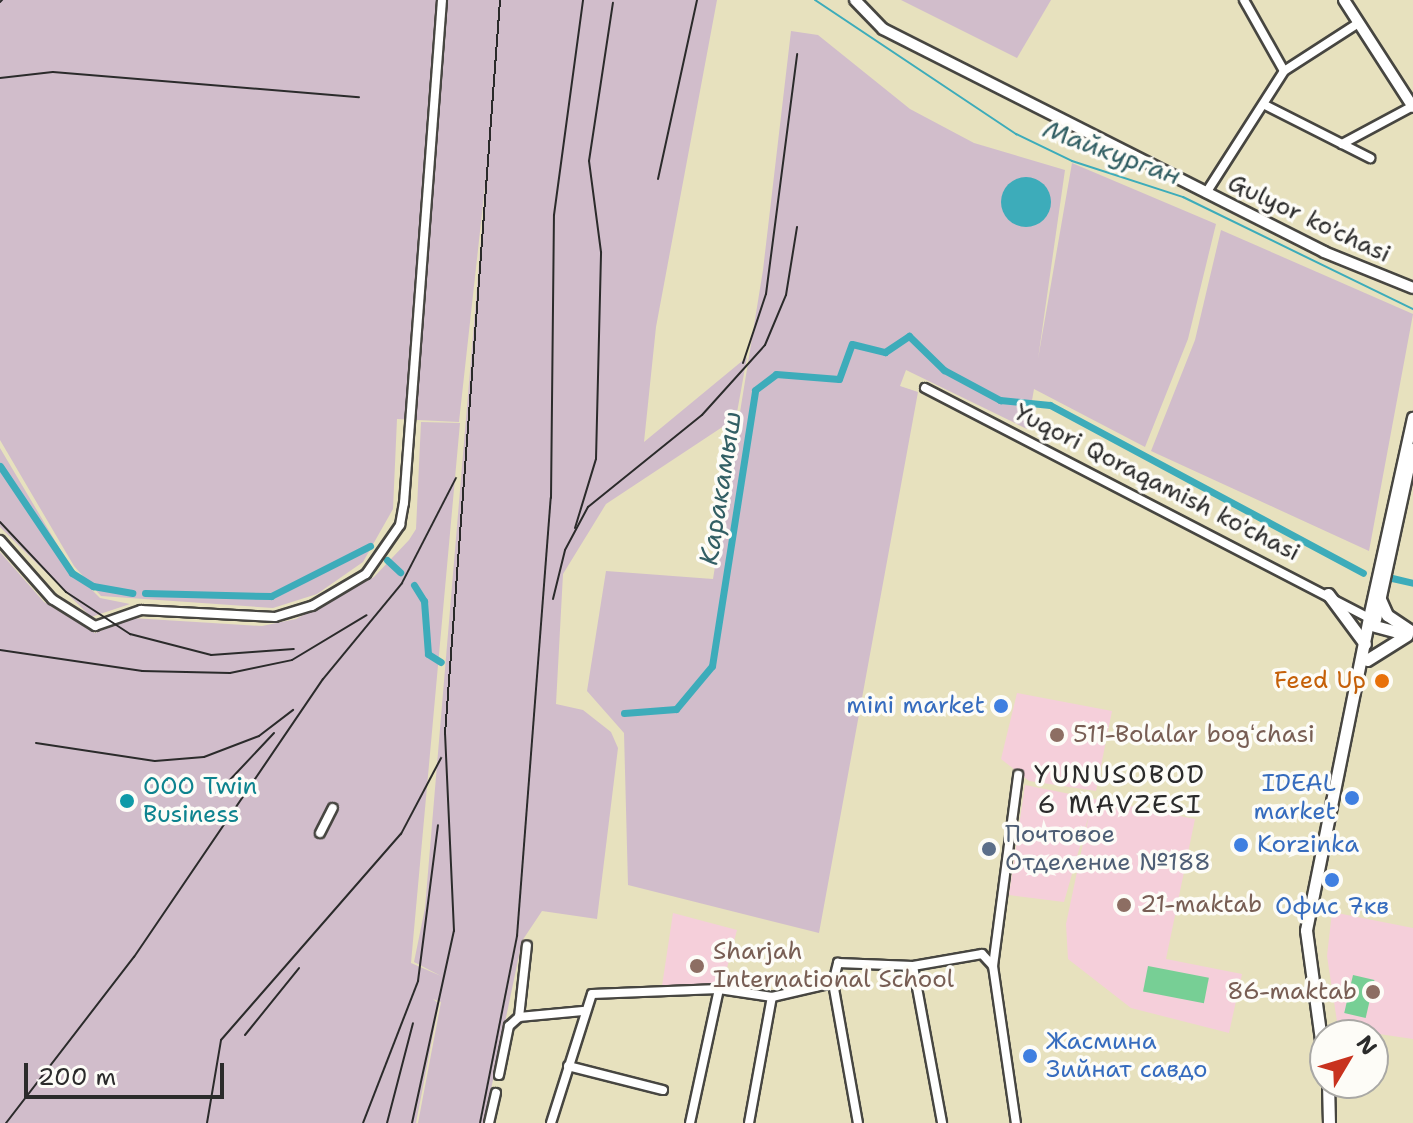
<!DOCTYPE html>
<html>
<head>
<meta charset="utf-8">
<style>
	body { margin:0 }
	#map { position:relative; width:1413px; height:1123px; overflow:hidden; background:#e7e1be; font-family:"Shantell Sans",sans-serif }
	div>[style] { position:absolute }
	.built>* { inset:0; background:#f5cfda }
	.industrial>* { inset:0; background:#d1bdcb }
	.green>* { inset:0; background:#77cf95; transform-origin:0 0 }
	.water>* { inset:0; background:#3dacba }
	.round { border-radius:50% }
	.stream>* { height:2px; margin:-1px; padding:0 1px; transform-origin:1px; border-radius:1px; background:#3dacba }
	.canal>* { height:7px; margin:-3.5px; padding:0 3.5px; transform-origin:3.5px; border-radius:3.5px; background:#3dacba }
	.roads { filter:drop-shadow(2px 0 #474641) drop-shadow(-2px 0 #474641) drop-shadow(0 2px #474641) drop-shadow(0 -2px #474641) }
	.minor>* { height:8px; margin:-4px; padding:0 4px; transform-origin:4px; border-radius:4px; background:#fff }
	.tertiary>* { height:10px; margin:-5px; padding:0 5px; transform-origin:5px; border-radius:5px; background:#fff }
	.secondary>* { height:11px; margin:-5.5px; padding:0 5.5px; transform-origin:5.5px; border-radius:5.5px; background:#fff }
	.rail>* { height:2px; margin:-1px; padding:0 1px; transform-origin:1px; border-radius:1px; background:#2b2b2b }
	.dots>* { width:22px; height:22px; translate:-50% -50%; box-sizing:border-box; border:4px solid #fdfcf7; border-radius:50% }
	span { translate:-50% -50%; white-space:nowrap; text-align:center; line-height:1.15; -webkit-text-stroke:7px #fdfcf7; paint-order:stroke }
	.street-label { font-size:24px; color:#2b2b2b }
	.food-label { font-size:24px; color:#c56008 }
	.right { translate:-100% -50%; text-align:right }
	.shop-label { font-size:24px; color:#366cbe }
	.left { translate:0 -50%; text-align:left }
	.education-label { font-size:24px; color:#785e54 }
	.culture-label { font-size:24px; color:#0d838f }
	.service-label { font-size:24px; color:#4e5e75 }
	.water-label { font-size:26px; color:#325f64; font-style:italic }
	.neighbourhood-label { font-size:26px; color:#2b2b2b; letter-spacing:2px }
	.north { position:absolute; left:1309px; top:1019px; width:80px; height:80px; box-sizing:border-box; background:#fdfcf7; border:2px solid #a9a8a5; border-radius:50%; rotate:52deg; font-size:22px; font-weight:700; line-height:32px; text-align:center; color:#2b2b2b }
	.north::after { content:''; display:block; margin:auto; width:28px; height:36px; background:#c8321e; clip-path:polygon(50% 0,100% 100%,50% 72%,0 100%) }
	.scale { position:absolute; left:24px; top:1063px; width:200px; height:36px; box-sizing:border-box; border:4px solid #2b2b2b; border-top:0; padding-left:10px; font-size:24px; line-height:28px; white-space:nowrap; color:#2b2b2b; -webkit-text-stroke:6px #fdfcf7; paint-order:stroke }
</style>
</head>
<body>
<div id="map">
	<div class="built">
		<div style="clip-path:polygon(1017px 693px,1112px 711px,1096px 791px,1029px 781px,1001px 759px)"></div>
		<div style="clip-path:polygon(1025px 785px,1195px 819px,1166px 959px,1242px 974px,1229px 1033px,1131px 1008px,1068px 959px,1066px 924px,1089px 815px,1064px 902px,1009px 895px)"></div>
		<div style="clip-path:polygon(1332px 912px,1413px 928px,1413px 1039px,1338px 1028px,1327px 956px)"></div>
		<div style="clip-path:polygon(673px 913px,737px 930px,722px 987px,662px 986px)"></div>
	</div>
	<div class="industrial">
		<div style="clip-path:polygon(0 0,717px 0,656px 327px,644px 442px,747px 357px,736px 418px,606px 504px,563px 574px,556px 704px,583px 710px,611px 732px,618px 748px,597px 919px,542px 911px,522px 941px,484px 1123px,418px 1123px,441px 1002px,433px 999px,439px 1004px,416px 1123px,0 1123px,0 552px,44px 602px,95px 633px,132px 618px,262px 626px,296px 619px,374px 577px,409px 540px,416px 529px,421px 422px,460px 423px,411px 963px,441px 976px,414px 962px,425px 908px,487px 168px,459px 422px,397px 419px,393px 509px,363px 562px,317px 594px,273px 608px,101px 596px,74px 566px,0 440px)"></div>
		<div style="clip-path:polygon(901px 0,1051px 0,1017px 58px)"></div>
		<div style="clip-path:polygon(791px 31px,818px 35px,910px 109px,974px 143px,1065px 170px,1038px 359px,1072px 163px,1216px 224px,1188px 339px,1145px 447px,1034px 389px,1027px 429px,906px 370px,900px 386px,918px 392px,819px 933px,628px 885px,624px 733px,587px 691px,606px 571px,713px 579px,763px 270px)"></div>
		<div style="clip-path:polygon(1221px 230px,1413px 314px,1369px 551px,1151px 451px,1195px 340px)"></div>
		<div style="clip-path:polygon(0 448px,73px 571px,100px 598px,130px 604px,91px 617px,0 527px)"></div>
	</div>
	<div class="green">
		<div style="left:1148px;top:966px;width:62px;height:26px;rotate:11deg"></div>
		<div style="left:1353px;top:975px;width:22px;height:39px;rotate:13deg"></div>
	</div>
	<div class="water">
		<div class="round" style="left:1001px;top:177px;width:50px;height:50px"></div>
	</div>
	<div class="stream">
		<div style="left:815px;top:0;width:242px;rotate:33.7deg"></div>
		<div style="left:1016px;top:134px;width:62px;rotate:25.7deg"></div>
		<div style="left:1072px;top:161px;width:117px;rotate:18deg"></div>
		<div style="left:1183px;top:197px;width:256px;rotate:26deg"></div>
	</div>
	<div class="canal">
		<div style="left:0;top:466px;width:129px;rotate:56.1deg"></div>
		<div style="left:72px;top:573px;width:25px;rotate:32deg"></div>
		<div style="left:93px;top:586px;width:40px;rotate:10deg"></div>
		<div style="left:387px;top:560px;width:18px;rotate:43deg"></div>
		<div style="left:1392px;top:578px;width:22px;rotate:13deg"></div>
		<div style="left:414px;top:585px;width:19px;rotate:58deg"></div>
		<div style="left:424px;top:601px;width:53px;rotate:85.7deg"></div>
		<div style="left:428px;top:654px;width:15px;rotate:32deg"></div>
		<div style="left:145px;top:593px;width:126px;rotate:1.4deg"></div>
		<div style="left:271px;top:596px;width:111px;rotate:-26.8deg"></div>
		<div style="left:624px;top:713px;width:52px;rotate:-4.4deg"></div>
		<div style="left:676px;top:709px;width:56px;rotate:-50.1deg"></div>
		<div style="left:712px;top:666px;width:279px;rotate:-81.1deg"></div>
		<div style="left:755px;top:390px;width:26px;rotate:-37deg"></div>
		<div style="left:776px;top:374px;width:63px;rotate:4.5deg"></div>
		<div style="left:839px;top:379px;width:37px;rotate:-70deg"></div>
		<div style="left:852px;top:344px;width:34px;rotate:14deg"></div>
		<div style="left:885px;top:352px;width:29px;rotate:-34deg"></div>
		<div style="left:909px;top:336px;width:49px;rotate:44.2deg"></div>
		<div style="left:944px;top:370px;width:64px;rotate:28.2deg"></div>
		<div style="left:1000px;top:400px;width:50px;rotate:5.7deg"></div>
		<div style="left:1050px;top:405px;width:355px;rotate:28.2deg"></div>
	</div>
	<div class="roads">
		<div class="minor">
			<div style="left:1244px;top:0;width:81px;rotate:60.6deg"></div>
			<div style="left:1265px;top:105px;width:118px;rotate:26.8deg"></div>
			<div style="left:1342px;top:144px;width:81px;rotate:-28.2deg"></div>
			<div style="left:1206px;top:193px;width:145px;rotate:-57.4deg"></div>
			<div style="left:1284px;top:71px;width:87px;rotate:-32.8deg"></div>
			<div style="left:925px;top:388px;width:500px;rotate:27.38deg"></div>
			<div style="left:0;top:540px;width:79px;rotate:48.6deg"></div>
			<div style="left:52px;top:599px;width:51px;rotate:32.1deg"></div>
			<div style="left:95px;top:626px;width:49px;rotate:-19.2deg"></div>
			<div style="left:141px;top:610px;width:134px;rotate:3deg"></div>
			<div style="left:275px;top:617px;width:39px;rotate:-17deg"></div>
			<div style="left:312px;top:606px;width:63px;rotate:-30.7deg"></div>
			<div style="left:366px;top:574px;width:60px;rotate:-55.2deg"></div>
			<div style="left:400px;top:525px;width:22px;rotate:-80deg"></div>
			<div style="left:404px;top:503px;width:504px;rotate:-85.68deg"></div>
			<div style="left:320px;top:833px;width:28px;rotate:-63deg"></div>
			<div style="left:838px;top:963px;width:75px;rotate:2.3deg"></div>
			<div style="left:913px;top:966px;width:70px;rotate:-9.9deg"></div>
			<div style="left:982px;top:954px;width:16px;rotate:47deg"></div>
			<div style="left:993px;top:966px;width:159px;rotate:81.7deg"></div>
			<div style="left:913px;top:966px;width:160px;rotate:79.5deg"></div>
			<div style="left:993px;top:966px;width:193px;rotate:-82.5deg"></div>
			<div style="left:833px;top:983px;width:142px;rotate:79.9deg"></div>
			<div style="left:519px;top:1017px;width:72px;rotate:-83.7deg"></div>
			<div style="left:568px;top:1066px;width:98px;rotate:14.2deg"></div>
			<div style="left:499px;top:1075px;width:50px;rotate:-78.5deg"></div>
			<div style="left:509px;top:1026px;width:13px;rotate:-42deg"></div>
			<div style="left:519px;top:1017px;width:64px;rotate:-5.4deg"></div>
			<div style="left:489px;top:1123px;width:31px;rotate:-77deg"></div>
			<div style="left:551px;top:1123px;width:135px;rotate:-72.4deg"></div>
			<div style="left:592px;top:994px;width:127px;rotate:-2.3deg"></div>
			<div style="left:719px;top:989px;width:54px;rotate:8.6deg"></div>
			<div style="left:772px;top:997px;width:63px;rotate:-12.9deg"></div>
			<div style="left:833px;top:983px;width:21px;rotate:-76deg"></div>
			<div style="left:690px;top:1123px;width:137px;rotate:-77.8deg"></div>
			<div style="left:749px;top:1123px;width:128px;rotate:-79.7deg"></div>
		</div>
		<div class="tertiary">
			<div style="left:855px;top:0;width:40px;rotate:46deg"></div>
			<div style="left:883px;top:29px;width:494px;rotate:26.8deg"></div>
			<div style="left:1324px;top:252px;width:96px;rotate:22deg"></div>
			<div style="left:1344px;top:0;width:127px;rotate:57.2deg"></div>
			<div style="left:1369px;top:618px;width:205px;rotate:-77.6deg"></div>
			<div style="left:1376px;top:620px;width:175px;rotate:-77.8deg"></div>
		</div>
		<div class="secondary">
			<div style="left:1328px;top:594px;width:62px;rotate:53.5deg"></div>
			<div style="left:1379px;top:597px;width:20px;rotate:66deg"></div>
			<div style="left:1387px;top:615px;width:27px;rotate:34deg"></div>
			<div style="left:1375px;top:626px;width:31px;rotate:15deg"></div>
			<div style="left:1367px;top:660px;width:47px;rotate:-32deg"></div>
			<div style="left:1325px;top:1069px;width:140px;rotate:-97.8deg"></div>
			<div style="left:1306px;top:930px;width:318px;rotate:-78.6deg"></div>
			<div style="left:1328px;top:1083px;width:40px;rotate:88.6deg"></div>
		</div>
	</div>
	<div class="rail">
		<div style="left:0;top:2px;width:3px;rotate:-45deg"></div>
		<div style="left:0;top:78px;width:53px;rotate:-6.5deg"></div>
		<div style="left:53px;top:72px;width:307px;rotate:4.7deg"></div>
		<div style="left:658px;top:179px;width:183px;rotate:-77.7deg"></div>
		<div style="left:743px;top:363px;width:73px;rotate:-71.6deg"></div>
		<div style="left:766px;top:294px;width:242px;rotate:-82.6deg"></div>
		<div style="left:0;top:522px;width:96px;rotate:46.7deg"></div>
		<div style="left:66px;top:592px;width:77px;rotate:33.3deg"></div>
		<div style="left:130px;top:634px;width:84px;rotate:14.5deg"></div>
		<div style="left:211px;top:655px;width:83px;rotate:-4.1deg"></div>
		<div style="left:575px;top:528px;width:72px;rotate:-73.1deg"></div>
		<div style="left:596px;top:459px;width:207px;rotate:-88.6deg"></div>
		<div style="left:601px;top:252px;width:92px;rotate:-97.5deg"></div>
		<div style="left:589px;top:161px;width:160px;rotate:-81.4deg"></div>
		<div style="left:553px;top:599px;width:50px;rotate:-76.2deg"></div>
		<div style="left:565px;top:550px;width:49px;rotate:-61.9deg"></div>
		<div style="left:588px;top:507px;width:146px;rotate:-38.9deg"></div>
		<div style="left:702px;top:415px;width:94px;rotate:-48deg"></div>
		<div style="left:765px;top:345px;width:54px;rotate:-67.2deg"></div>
		<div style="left:786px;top:295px;width:69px;rotate:-80.8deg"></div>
		<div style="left:0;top:650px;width:144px;rotate:8.4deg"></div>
		<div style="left:142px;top:671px;width:88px;rotate:1.3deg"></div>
		<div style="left:230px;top:673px;width:63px;rotate:-11.8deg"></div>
		<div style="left:292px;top:660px;width:87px;rotate:-31deg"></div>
		<div style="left:36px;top:743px;width:120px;rotate:8.6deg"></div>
		<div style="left:155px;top:761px;width:49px;rotate:-4.7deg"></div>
		<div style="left:204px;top:757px;width:59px;rotate:-20.9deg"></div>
		<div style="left:259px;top:736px;width:43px;rotate:-37.4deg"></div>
		<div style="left:226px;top:784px;width:70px;rotate:-46.7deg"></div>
		<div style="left:245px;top:1035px;width:86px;rotate:-51.1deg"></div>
		<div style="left:6px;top:1123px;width:210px;rotate:-52.4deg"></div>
		<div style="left:134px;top:957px;width:336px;rotate:-55.8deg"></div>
		<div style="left:323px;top:679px;width:124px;rotate:-50.5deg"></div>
		<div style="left:402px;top:583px;width:118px;rotate:-62.8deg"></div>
		<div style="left:207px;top:1123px;width:84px;rotate:-80.4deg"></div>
		<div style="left:221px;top:1040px;width:274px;rotate:-48.9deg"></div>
		<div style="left:401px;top:834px;width:86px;rotate:-62.2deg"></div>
		<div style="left:363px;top:1123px;width:152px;rotate:-68.8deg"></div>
		<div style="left:418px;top:981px;width:157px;rotate:-82.7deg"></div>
		<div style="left:387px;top:1123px;width:103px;rotate:-75.4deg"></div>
		<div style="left:412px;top:1123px;width:197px;rotate:-77.7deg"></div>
		<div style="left:454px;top:931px;width:197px;rotate:-92.6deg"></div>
		<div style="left:445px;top:734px;width:736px;rotate:-85.71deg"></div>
		<div style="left:480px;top:1123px;width:191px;rotate:-78.8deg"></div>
		<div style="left:517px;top:936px;width:439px;rotate:-85.6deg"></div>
		<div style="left:551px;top:498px;width:283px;rotate:-89.4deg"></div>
		<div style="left:554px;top:215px;width:217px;rotate:-82.3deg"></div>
	</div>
	<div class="dots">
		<div style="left:1382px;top:681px;background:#e8710a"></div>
		<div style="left:1001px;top:706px;background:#3f7fe0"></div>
		<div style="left:1057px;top:735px;background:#8d6e63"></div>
		<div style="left:1352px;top:798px;background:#3f7fe0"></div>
		<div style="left:127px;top:801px;background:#0f9aa8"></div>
		<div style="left:1241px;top:845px;background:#3f7fe0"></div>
		<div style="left:989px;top:849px;background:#5c6f8a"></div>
		<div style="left:1332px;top:880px;background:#3f7fe0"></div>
		<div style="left:1124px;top:905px;background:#8d6e63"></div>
		<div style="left:697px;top:966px;background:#8d6e63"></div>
		<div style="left:1373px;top:992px;background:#8d6e63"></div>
		<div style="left:1030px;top:1056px;background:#3f7fe0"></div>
	</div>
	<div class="street-label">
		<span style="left:1309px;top:219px;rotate:25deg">Gulyor ko'chasi</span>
		<span style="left:1157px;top:483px;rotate:27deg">Yuqori Qoraqamish ko'chasi</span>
	</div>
	<div class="food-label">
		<span class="right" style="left:1366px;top:681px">Feed Up</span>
	</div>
	<div class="shop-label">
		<span class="right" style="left:985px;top:706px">mini market</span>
		<span class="right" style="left:1336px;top:798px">IDEAL<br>market</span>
		<span class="left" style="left:1257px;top:845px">Korzinka</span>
		<span style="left:1332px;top:907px">Офис 7кв</span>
		<span class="left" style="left:1046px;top:1056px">Жасмина<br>Зийнат савдо</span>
	</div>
	<div class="education-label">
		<span class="left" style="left:1073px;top:735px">511-Bolalar bogʻchasi</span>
		<span class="left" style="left:1140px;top:905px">21-maktab</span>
		<span class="left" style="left:713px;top:966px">Sharjah<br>International School</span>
		<span class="right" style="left:1357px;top:992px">86-maktab</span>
	</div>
	<div class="culture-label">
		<span class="left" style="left:143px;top:801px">ООО Twin<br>Business</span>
	</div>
	<div class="service-label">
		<span class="left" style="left:1005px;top:849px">Почтовое<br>Отделение №188</span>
	</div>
	<div class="water-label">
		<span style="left:1112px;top:152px;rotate:20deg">Майкурган</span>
		<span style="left:720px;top:488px;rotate:-81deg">Каракамыш</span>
	</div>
	<div class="neighbourhood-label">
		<span style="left:1120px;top:789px">YUNUSOBOD<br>6 MAVZESI</span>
	</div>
	<div class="north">N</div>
	<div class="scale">200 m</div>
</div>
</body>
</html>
